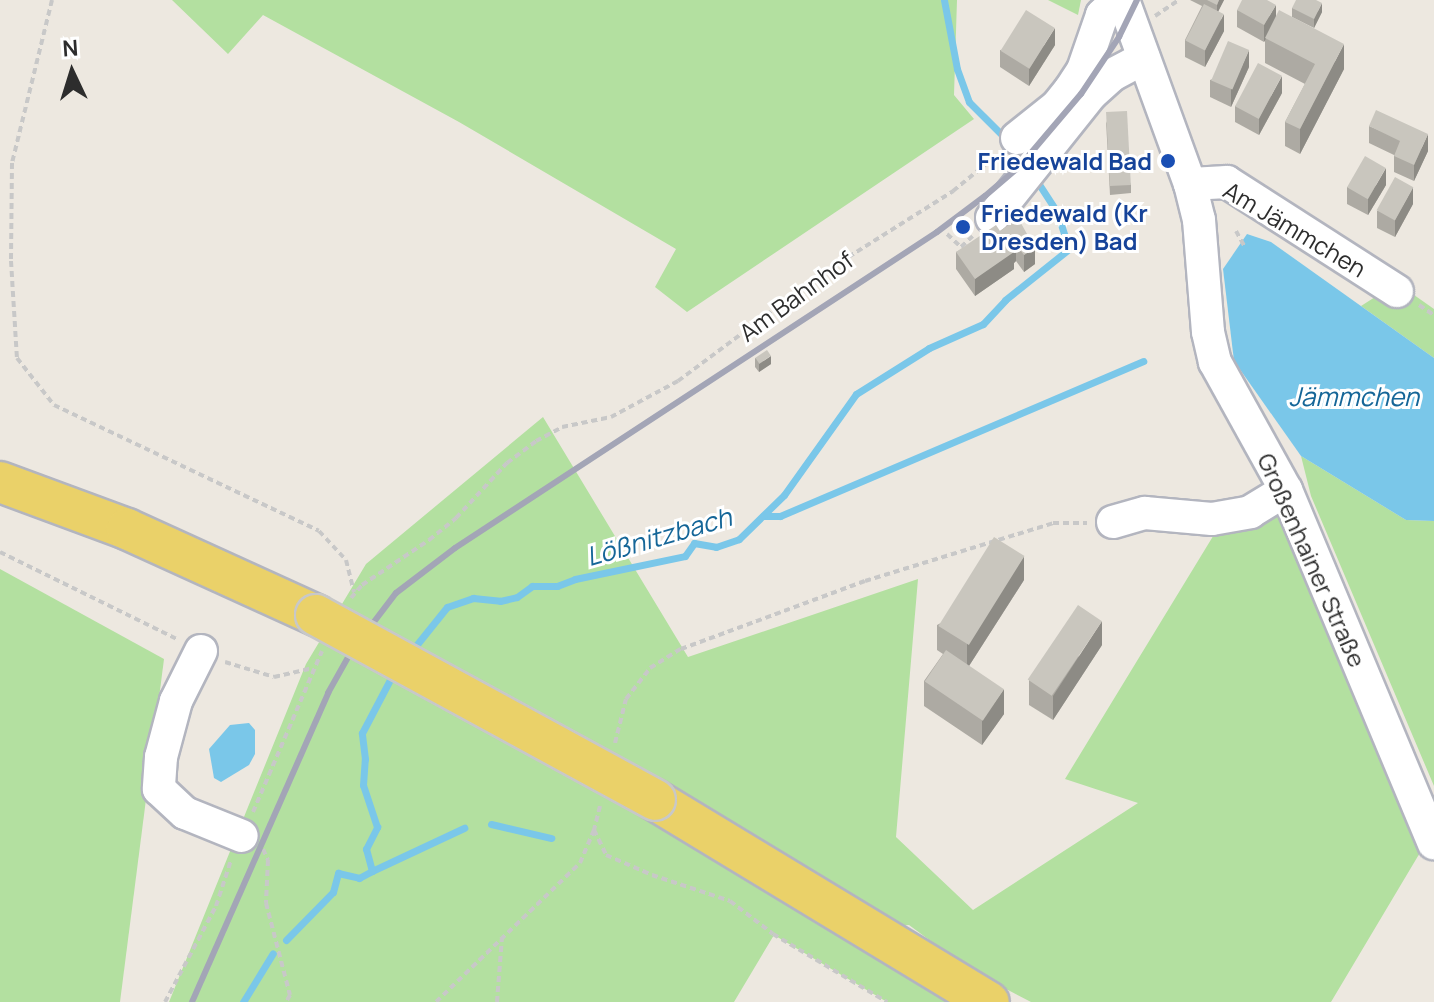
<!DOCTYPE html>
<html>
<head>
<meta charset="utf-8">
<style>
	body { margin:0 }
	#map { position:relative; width:1434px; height:1002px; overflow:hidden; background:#ede8e0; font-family:Manrope,sans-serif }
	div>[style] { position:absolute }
	.green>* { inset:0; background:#b3e0a0 }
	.water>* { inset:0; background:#7ac7e9 }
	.stream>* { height:7px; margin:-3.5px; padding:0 3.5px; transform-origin:3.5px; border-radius:3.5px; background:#7ac7e9 }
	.path>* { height:4px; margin-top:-2px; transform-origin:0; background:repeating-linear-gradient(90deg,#c8c8c8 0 6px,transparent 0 10px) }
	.roads { filter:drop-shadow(2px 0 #b3b5bf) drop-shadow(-2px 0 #b3b5bf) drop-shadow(0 2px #b3b5bf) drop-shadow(0 -2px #b3b5bf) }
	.minor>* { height:32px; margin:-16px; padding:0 16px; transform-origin:16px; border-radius:16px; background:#fff }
	.major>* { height:40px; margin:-20px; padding:0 20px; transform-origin:20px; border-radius:20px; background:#ead169 }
	.rail>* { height:6px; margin:-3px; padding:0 3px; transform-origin:3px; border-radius:3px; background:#a3a5b6 }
	.bridges { filter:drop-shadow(2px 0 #c8c8c8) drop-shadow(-2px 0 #c8c8c8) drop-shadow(0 2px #c8c8c8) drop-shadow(0 -2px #c8c8c8) }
	.major-bridge>* { height:40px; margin:-20px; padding:0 20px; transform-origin:20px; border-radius:20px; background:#ead169 }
	.wall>* { inset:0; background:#adaaa3 }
	.shaded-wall>* { inset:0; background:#8d8b85 }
	.building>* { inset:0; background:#c9c6be; transform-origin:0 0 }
	.dots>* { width:22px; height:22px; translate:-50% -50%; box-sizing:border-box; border:4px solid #fff; border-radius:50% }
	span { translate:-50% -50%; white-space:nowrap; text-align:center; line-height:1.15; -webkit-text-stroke:6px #fff; paint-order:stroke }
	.transit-label { font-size:24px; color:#164399; font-weight:700 }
	.right { translate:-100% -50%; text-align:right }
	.left { translate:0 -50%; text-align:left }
	.street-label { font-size:24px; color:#2d2d2d }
	.water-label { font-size:26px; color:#156698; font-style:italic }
	.north { position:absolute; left:32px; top:32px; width:80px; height:80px; -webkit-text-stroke:6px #fff; paint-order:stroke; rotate:356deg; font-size:22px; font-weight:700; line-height:32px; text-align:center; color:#2d2d2d }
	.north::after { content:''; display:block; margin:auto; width:28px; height:36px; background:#2d2d2d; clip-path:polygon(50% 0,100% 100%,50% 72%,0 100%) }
</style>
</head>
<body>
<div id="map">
	<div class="green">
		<div style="clip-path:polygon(172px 0,957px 0,954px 95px,974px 119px,687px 312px,655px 287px,676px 249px,459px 122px,263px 15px,228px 54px)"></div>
		<div style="clip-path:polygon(1048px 0,1081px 0,1078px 15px)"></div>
		<div style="clip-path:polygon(1397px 283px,1434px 309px,1434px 358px,1361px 306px)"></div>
		<div style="clip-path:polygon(543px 417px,688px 657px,918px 579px,896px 837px,973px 910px,1138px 803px,1065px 779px,1215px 533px,1277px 510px,1421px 851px,1331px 1002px,1031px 1002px,970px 970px,909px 925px,846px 929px,969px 1002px,887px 1002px,774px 935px,734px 1002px,169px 1002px,306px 664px,366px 564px)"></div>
		<div style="clip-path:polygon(1301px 456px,1406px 520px,1434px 521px,1434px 786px,1311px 496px)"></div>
		<div style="clip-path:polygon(0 569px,164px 659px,120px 1002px,0 1002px)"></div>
	</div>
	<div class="water">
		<div style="clip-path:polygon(1247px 234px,1271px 242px,1434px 358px,1434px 521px,1406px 520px,1301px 456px,1234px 361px,1223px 269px)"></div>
		<div style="clip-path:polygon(249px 723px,255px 730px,255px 754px,249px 765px,221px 782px,214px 778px,209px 749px,230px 725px)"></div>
	</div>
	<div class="stream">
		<div style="left:944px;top:0;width:70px;rotate:79.3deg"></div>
		<div style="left:957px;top:69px;width:35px;rotate:70deg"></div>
		<div style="left:969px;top:102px;width:45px;rotate:45deg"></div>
		<div style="left:763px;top:516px;width:17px"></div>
		<div style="left:780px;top:516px;width:395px;rotate:-23.1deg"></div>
		<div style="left:410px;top:653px;width:59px;rotate:-51.2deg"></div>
		<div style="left:447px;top:607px;width:28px;rotate:-19deg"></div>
		<div style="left:473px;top:598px;width:27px;rotate:6deg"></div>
		<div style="left:500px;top:601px;width:17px;rotate:-13deg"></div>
		<div style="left:517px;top:597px;width:19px;rotate:-36deg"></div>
		<div style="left:532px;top:586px;width:25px"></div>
		<div style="left:557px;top:586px;width:19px;rotate:-21deg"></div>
		<div style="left:575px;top:579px;width:112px;rotate:-11.8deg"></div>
		<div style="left:685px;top:556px;width:16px;rotate:-55deg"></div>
		<div style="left:694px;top:543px;width:22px;rotate:10deg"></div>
		<div style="left:716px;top:547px;width:24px;rotate:-19deg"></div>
		<div style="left:739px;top:539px;width:63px;rotate:-44.4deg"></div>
		<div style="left:784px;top:495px;width:124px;rotate:-54.5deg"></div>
		<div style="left:856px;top:394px;width:86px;rotate:-32.2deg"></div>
		<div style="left:929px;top:348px;width:59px;rotate:-24deg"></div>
		<div style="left:983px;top:324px;width:33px;rotate:-47deg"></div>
		<div style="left:1005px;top:300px;width:82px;rotate:-38.6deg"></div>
		<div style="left:1069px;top:249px;width:39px;rotate:-108deg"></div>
		<div style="left:1057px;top:212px;width:38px;rotate:-123deg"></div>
		<div style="left:491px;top:824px;width:62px;rotate:13.1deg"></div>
		<div style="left:372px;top:871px;width:102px;rotate:-25.1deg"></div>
		<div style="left:286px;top:940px;width:67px;rotate:-45.6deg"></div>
		<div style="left:333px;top:892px;width:20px;rotate:-75deg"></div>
		<div style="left:338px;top:873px;width:22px;rotate:13deg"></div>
		<div style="left:359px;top:878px;width:15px;rotate:-28deg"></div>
		<div style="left:372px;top:871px;width:23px;rotate:-105deg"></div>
		<div style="left:366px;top:849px;width:25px;rotate:-63deg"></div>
		<div style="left:377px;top:827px;width:44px;rotate:-108.4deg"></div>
		<div style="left:363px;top:785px;width:26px;rotate:-86deg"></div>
		<div style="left:365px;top:759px;width:26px;rotate:-97deg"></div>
		<div style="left:362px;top:733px;width:69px;rotate:-62.3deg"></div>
		<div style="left:243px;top:1002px;width:57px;rotate:-58.5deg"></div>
	</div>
	<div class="path">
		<div style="left:52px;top:0;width:168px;rotate:103.8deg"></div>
		<div style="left:12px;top:163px;width:98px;rotate:90.6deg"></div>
		<div style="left:11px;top:261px;width:97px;rotate:86.5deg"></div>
		<div style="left:17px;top:358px;width:60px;rotate:51.8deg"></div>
		<div style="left:54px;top:405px;width:293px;rotate:25.4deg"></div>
		<div style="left:319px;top:531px;width:40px;rotate:47deg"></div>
		<div style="left:346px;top:560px;width:33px;rotate:76deg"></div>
		<div style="left:1155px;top:16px;width:29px;rotate:-34deg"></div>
		<div style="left:1236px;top:231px;width:18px;rotate:61deg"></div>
		<div style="left:947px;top:234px;width:19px;rotate:43deg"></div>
		<div style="left:961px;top:247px;width:16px;rotate:-43deg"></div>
		<div style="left:1419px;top:305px;width:18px;rotate:34deg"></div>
		<div style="left:0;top:552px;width:197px;rotate:26.2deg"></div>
		<div style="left:351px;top:598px;width:17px;rotate:-50deg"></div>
		<div style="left:362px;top:585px;width:81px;rotate:-33.9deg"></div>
		<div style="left:429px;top:540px;width:35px;rotate:-39deg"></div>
		<div style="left:456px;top:518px;width:75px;rotate:-47.2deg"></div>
		<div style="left:507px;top:463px;width:36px;rotate:-37deg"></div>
		<div style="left:536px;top:441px;width:30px;rotate:-28deg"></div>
		<div style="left:562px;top:427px;width:50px;rotate:-11.5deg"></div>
		<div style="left:611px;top:417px;width:76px;rotate:-28.2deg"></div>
		<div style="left:678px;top:381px;width:181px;rotate:-36.7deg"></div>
		<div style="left:823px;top:273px;width:154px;rotate:-32.2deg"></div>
		<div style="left:953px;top:191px;width:57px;rotate:-39.3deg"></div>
		<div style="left:225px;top:662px;width:51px;rotate:17deg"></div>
		<div style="left:274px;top:677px;width:39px;rotate:-13deg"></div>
		<div style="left:615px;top:743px;width:45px;rotate:-76deg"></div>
		<div style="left:626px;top:699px;width:39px;rotate:-52deg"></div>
		<div style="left:650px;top:668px;width:36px;rotate:-32deg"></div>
		<div style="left:681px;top:649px;width:196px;rotate:-20.3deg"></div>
		<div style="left:865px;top:581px;width:197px;rotate:-17.1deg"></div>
		<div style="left:1053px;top:523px;width:34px"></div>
		<div style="left:600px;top:806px;width:25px;rotate:104deg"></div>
		<div style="left:594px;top:830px;width:28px;rotate:64deg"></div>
		<div style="left:606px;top:855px;width:50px;rotate:23.5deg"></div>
		<div style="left:652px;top:875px;width:82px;rotate:18.4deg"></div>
		<div style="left:730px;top:901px;width:54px;rotate:37.5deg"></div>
		<div style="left:773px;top:934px;width:133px;rotate:30.8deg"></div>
		<div style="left:253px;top:812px;width:175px;rotate:-66.8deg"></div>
		<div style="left:263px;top:849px;width:12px;rotate:66deg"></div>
		<div style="left:268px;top:860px;width:43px;rotate:92.7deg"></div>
		<div style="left:266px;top:903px;width:95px;rotate:75.4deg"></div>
		<div style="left:290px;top:995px;width:8px;rotate:120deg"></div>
		<div style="left:165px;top:1002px;width:109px;rotate:-62deg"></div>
		<div style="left:216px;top:906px;width:48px;rotate:-71.9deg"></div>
		<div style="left:436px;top:1002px;width:200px;rotate:-44deg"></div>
		<div style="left:580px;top:863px;width:36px;rotate:-67deg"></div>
		<div style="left:497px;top:1002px;width:65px;rotate:-85.6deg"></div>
	</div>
	<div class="roads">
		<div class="minor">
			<div style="left:1123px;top:0;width:196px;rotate:70deg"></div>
			<div style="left:1190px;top:184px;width:37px;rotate:76deg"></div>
			<div style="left:1199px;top:220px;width:112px;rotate:85.4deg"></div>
			<div style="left:1208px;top:332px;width:31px;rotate:77deg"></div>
			<div style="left:1215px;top:362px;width:146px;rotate:61deg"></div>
			<div style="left:1286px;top:490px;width:383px;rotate:67.3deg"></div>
			<div style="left:1017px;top:138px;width:51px;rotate:-38.7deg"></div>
			<div style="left:1057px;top:106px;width:21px;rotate:-51deg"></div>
			<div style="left:1070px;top:90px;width:24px;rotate:-57deg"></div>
			<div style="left:1083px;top:70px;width:58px;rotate:-70.9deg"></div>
			<div style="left:1102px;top:15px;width:22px;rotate:-43deg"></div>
			<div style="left:1190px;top:184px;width:37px;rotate:-3deg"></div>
			<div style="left:1227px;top:182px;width:202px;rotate:32.7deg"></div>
			<div style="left:992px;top:218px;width:159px;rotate:-51.4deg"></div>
			<div style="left:1091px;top:94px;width:28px;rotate:-42deg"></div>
			<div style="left:1112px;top:75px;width:36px;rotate:-28deg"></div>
			<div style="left:1113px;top:522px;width:33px;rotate:-16deg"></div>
			<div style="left:1145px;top:513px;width:67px;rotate:5.1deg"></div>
			<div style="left:1212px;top:519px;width:39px;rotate:-10deg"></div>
			<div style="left:1250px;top:512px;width:42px;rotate:-31.4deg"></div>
			<div style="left:201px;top:651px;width:56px;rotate:116.6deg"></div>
			<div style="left:176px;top:701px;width:58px;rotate:105deg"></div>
			<div style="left:161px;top:757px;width:32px;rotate:94deg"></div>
			<div style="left:159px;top:789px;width:35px;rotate:43deg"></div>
			<div style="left:185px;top:813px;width:61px;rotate:22deg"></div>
		</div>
		<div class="major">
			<div style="left:0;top:482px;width:135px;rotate:20.3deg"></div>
			<div style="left:127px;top:529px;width:208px;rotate:24.5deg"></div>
			<div style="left:655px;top:800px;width:390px;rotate:31.2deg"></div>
		</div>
	</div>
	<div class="rail">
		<div style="left:192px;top:1002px;width:338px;rotate:-66.2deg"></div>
		<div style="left:328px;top:693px;width:47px;rotate:-60.7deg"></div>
		<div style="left:351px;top:652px;width:74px;rotate:-52.7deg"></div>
		<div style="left:396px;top:593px;width:74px;rotate:-37.3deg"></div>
		<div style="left:455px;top:548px;width:576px;rotate:-33.25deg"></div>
		<div style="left:937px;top:232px;width:60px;rotate:-36.9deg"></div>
		<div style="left:985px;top:196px;width:45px;rotate:-40.5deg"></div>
		<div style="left:1019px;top:167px;width:96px;rotate:-49.7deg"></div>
		<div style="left:1081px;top:94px;width:69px;rotate:-56.3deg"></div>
		<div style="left:1119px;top:37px;width:41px;rotate:-64.1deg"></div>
	</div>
	<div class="bridges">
		<div class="major-bridge">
			<div style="left:316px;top:615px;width:386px;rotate:28.6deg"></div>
		</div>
	</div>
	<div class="wall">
		<div style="clip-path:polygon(1190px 0,1224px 0,1218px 11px,1224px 31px,1205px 67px,1185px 57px,1185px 40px,1202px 6px)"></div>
		<div style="clip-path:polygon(1292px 8px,1322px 12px,1314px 28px,1292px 17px)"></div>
		<div style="clip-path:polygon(1237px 10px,1276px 18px,1344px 69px,1300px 154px,1285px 146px,1285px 122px,1305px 84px,1265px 63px,1265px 40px,1264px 42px,1237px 27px)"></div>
		<div style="clip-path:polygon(1055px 45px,1029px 86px,1000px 67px,1000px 50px)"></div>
		<div style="clip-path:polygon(1249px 67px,1231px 107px,1210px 97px,1210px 80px)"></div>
		<div style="clip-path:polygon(1282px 93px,1259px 135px,1235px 122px,1235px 106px)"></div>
		<div style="clip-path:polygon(1106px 121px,1131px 185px,1131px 193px,1110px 195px)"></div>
		<div style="clip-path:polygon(1369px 126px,1428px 151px,1414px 181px,1394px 172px,1394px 155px,1369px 143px)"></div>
		<div style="clip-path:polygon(1386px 185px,1368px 215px,1347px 204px,1347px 187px)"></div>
		<div style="clip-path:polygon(1413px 204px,1395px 237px,1377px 228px,1377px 211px)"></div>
		<div style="clip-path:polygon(1018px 218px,1035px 264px,1024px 272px,1016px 261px,1014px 263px,1014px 269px,975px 296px,956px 269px,956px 252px,1000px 231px)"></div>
		<div style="clip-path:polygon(755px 358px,771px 364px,759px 372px,755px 367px)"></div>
		<div style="clip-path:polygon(1024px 580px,969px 666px,1004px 714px,982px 745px,924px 706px,924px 681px,943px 654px,937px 650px,937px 625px)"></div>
		<div style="clip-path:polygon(1102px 645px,1053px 720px,1029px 705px,1029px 680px)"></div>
	</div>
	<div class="shaded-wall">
		<div style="clip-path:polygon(1219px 0,1224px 0,1217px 14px,1217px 5px)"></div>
		<div style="clip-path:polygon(1322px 3px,1322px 12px,1314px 28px,1314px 19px)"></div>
		<div style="clip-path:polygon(1276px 5px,1276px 22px,1264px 42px,1264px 25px)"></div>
		<div style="clip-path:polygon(1224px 14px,1224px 31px,1205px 67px,1205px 50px)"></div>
		<div style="clip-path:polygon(1055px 28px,1055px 45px,1029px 86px,1029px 69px)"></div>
		<div style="clip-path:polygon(1344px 44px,1344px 69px,1300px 154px,1300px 129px)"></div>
		<div style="clip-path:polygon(1249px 50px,1249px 67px,1231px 107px,1231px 90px)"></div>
		<div style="clip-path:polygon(1282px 76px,1282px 93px,1259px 135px,1259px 118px)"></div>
		<div style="clip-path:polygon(1428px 134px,1428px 151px,1414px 181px,1414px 165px)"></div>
		<div style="clip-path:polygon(1386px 168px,1386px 185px,1368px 215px,1368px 199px)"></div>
		<div style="clip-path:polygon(1413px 187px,1413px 204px,1395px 237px,1395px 220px)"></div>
		<div style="clip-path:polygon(1016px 245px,1016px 261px,1014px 263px,1014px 269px,975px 296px,975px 279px)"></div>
		<div style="clip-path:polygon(1035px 248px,1035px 264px,1024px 272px,1024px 255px)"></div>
		<div style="clip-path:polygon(771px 356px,771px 364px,759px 372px,759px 364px)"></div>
		<div style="clip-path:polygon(1024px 556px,1024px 580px,967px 669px,967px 644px)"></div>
		<div style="clip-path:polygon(1102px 621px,1102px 645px,1053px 720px,1053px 696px)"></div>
		<div style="clip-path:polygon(1004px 689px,1004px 714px,982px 745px,982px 720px)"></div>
	</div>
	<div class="building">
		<div style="clip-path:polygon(1207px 0,1219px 0,1217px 5px)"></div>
		<div style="clip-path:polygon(1242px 0,1267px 0,1276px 5px,1264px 25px,1237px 10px)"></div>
		<div style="clip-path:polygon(1296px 0,1316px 0,1322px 3px,1314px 19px,1292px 8px)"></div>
		<div style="left:1204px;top:4px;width:22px;height:41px;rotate:27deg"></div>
		<div style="left:1026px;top:10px;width:34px;height:48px;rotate:32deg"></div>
		<div style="clip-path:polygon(1279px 10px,1344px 44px,1300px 129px,1285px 122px,1315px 64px,1265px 38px)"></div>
		<div style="left:1228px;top:41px;width:23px;height:43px;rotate:23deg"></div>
		<div style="left:1258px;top:63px;width:27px;height:49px;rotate:28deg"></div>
		<div style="clip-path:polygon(1376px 110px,1428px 134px,1414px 165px,1394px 156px,1400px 141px,1369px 126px)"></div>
		<div style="left:1127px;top:111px;width:74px;height:21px;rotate:87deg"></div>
		<div style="left:1365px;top:156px;width:24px;height:36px;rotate:30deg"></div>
		<div style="left:1395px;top:177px;width:21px;height:38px;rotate:29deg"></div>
		<div style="clip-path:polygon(1018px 218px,1035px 248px,1024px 255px,1016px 245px,1012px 248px,1014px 252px,975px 279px,956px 252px,996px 225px,1000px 231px)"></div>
		<div style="left:767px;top:350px;width:7px;height:14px;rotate:56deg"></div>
		<div style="left:994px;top:537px;width:36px;height:105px;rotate:32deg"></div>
		<div style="left:1078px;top:605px;width:29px;height:90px;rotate:34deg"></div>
		<div style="left:946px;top:650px;width:70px;height:38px;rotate:34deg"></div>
	</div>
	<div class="dots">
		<div style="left:1168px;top:161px;background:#1a4fb4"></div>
		<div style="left:963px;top:227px;background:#1a4fb4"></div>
	</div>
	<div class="transit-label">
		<span class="right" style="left:1152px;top:161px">Friedewald Bad</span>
		<span class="left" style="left:981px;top:227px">Friedewald (Kr<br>Dresden) Bad</span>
	</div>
	<div class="street-label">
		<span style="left:1295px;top:229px;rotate:31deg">Am Jämmchen</span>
		<span style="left:796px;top:296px;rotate:-36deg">Am Bahnhof</span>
		<span style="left:1312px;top:560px;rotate:66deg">Großenhainer Straße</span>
	</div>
	<div class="water-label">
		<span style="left:1354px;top:397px">Jämmchen</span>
		<span style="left:659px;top:537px;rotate:-16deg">Lößnitzbach</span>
	</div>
	<div class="north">N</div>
</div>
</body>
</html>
